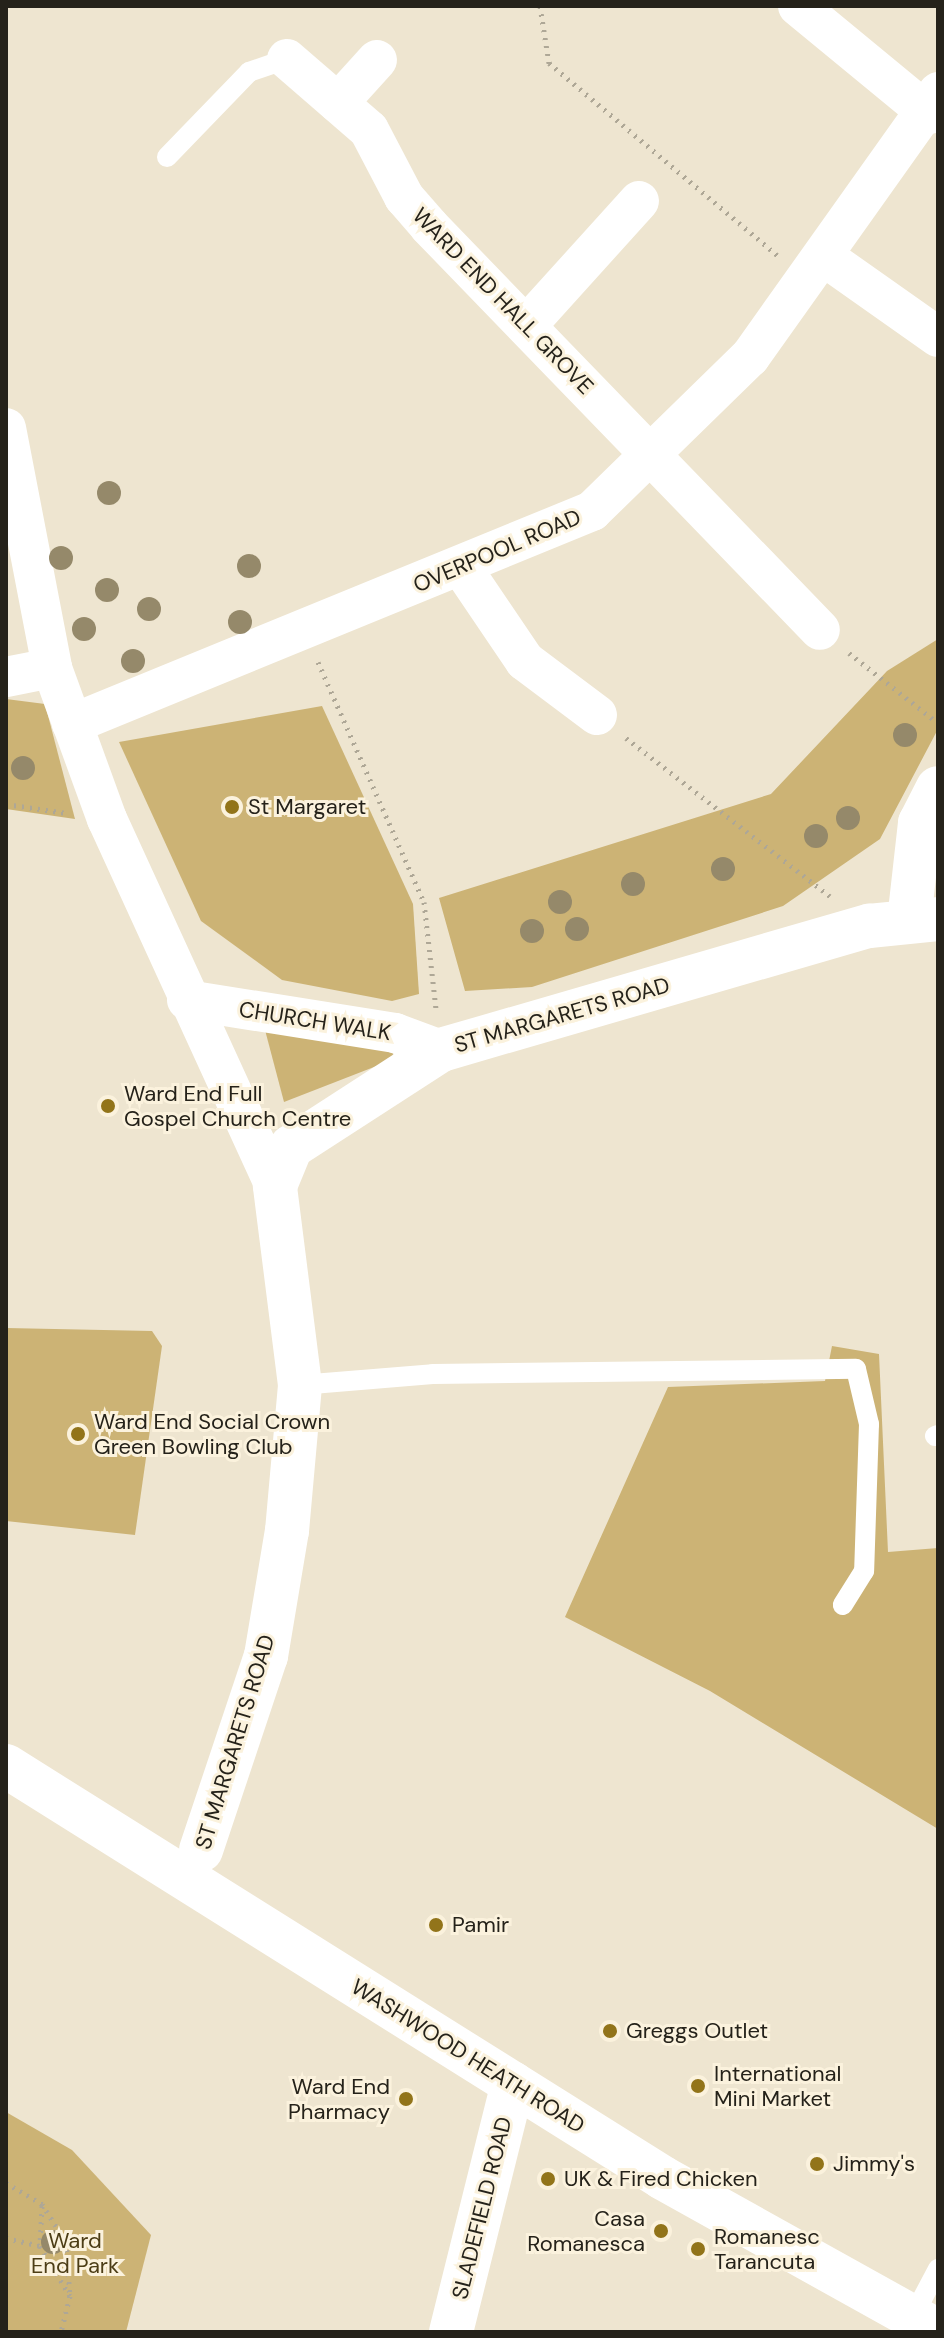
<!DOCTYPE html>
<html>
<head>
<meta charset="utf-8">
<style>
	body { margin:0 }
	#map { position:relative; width:944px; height:2338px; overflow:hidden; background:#eee5d0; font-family:"DM Sans",sans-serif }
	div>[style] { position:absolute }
	.green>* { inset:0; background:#ccb375 }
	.path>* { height:5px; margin-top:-2.5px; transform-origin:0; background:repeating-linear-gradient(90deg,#aea796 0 2px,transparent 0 8px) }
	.service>* { height:20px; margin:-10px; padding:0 10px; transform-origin:10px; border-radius:10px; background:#fff }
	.minor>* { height:40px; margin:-20px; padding:0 20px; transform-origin:20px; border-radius:20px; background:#fff }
	.tertiary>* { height:44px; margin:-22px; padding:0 22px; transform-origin:22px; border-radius:22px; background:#fff }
	.secondary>* { height:44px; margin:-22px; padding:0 22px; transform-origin:22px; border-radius:22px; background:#fff }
	.trees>* { width:24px; height:24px; margin:-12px; border-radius:50%; background:#95896a }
	.dots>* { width:22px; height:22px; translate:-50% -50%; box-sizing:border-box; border:4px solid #fbf2dd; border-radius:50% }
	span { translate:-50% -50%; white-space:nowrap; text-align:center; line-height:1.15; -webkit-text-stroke:6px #fbf2dd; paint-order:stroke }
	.street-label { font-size:22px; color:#25221a }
	.poi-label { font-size:22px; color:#25221a }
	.left { translate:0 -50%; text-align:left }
	.right { translate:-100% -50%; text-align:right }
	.park-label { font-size:22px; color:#4c3d16 }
	.frame { position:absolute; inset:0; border:8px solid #25221a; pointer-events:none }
</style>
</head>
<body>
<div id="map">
	<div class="green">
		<div style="clip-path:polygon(938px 639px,938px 729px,880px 839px,783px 906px,532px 987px,465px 991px,439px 898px,771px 794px,887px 671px)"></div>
		<div style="clip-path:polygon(6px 699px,45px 704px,75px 819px,6px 809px)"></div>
		<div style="clip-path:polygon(322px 706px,413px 904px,419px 994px,392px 1001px,282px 980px,201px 921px,119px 742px)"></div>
		<div style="clip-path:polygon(265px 1030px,394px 1048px,392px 1060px,284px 1102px)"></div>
		<div style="clip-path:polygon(6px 1328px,152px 1331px,162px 1346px,135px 1535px,6px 1521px)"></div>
		<div style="clip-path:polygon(832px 1346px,879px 1354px,888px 1552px,938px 1548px,938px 1829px,710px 1691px,565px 1617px,668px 1387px,825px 1381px)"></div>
		<div style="clip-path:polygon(6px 2112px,72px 2150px,151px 2235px,126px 2332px,6px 2332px)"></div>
	</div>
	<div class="path">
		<div style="left:540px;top:6px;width:58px;rotate:81deg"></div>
		<div style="left:549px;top:63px;width:299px;rotate:40.1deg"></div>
		<div style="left:849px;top:653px;width:113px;rotate:38.2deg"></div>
		<div style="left:318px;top:662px;width:262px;rotate:66.2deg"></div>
		<div style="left:424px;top:902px;width:108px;rotate:83.6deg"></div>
		<div style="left:626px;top:738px;width:258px;rotate:37.8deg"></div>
		<div style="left:6px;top:804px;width:61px;rotate:8.5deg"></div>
		<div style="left:6px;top:2183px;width:42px;rotate:30.3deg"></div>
		<div style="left:42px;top:2204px;width:45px;rotate:57.7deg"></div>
		<div style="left:66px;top:2242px;width:54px;rotate:85.8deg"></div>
		<div style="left:70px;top:2296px;width:37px;rotate:104deg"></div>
		<div style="left:42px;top:2206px;width:40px;rotate:92.9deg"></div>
		<div style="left:40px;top:2246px;width:58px;rotate:59deg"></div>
		<div style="left:6px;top:2238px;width:35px;rotate:13deg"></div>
	</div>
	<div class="service">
		<div style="left:167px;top:157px;width:118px;rotate:-46deg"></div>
		<div style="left:249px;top:72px;width:40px;rotate:-18.9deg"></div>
		<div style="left:300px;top:1385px;width:133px;rotate:-4.7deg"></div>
		<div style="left:433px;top:1374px;width:423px;rotate:-0.7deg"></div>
		<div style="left:856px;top:1369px;width:57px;rotate:76.7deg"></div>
		<div style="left:869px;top:1424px;width:147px;rotate:91.9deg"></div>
		<div style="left:864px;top:1571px;width:40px;rotate:122deg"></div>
		<div style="left:935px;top:1436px;width:3px;rotate:-18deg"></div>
		<div style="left:911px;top:2320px;width:58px;rotate:-62.1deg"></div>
	</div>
	<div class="minor">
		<div style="left:798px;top:6px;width:170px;rotate:39.5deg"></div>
		<div style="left:287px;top:59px;width:108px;rotate:40.9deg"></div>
		<div style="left:369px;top:130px;width:76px;rotate:62.4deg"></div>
		<div style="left:404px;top:197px;width:38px;rotate:49deg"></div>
		<div style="left:429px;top:226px;width:562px;rotate:45.94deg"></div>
		<div style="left:338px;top:103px;width:58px;rotate:-47.8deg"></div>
		<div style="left:826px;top:258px;width:137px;rotate:35.2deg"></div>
		<div style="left:527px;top:325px;width:167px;rotate:-47.9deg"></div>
		<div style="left:6px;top:428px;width:244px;rotate:79.1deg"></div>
		<div style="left:52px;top:668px;width:161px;rotate:70deg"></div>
		<div style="left:107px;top:819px;width:404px;rotate:65.4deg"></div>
		<div style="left:462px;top:568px;width:112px;rotate:55.9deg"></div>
		<div style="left:525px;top:661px;width:90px;rotate:36.9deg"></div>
		<div style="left:6px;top:677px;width:47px;rotate:-11.1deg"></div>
		<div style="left:72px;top:724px;width:562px;rotate:-22.27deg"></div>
		<div style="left:592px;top:511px;width:221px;rotate:-44.3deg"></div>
		<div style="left:750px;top:357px;width:325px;rotate:-54.6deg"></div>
		<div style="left:187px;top:1000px;width:211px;rotate:9deg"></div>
		<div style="left:395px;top:1033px;width:49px;rotate:20.3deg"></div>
	</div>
	<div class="tertiary">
		<div style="left:909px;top:921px;width:99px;rotate:-83.6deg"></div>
		<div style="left:920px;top:823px;width:39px;rotate:-63deg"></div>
		<div style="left:201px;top:1850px;width:205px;rotate:-71.5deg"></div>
		<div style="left:266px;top:1656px;width:127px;rotate:-80.5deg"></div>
		<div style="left:287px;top:1531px;width:147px;rotate:-84.9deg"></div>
		<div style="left:300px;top:1385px;width:201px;rotate:-97.2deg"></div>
		<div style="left:275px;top:1186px;width:42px;rotate:-67.7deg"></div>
		<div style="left:291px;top:1147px;width:179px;rotate:-32.9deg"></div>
		<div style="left:441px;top:1050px;width:446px;rotate:-16.2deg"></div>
		<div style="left:869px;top:926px;width:69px;rotate:-5.8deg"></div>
		<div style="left:451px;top:2332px;width:256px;rotate:-76deg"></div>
	</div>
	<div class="secondary">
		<div style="left:6px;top:1766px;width:775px;rotate:32.09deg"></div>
		<div style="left:663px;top:2178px;width:315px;rotate:29.1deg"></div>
	</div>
	<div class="trees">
		<div style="left:109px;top:493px"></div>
		<div style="left:61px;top:558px"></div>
		<div style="left:249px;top:566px"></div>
		<div style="left:107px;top:590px"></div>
		<div style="left:149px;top:609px"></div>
		<div style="left:240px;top:622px"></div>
		<div style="left:84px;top:629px"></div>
		<div style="left:133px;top:661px"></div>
		<div style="left:905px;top:735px"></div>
		<div style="left:23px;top:768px"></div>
		<div style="left:848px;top:818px"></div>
		<div style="left:816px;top:836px"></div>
		<div style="left:723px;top:869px"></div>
		<div style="left:633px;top:884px"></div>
		<div style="left:560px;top:902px"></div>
		<div style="left:577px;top:929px"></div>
		<div style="left:532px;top:931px"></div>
		<div style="left:53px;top:2242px"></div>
	</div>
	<div class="dots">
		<div style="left:232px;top:807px;background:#92741a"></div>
		<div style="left:108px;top:1106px;background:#92741a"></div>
		<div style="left:78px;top:1434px;background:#92741a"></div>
		<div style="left:436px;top:1925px;background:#92741a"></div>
		<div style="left:610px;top:2031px;background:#92741a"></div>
		<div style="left:698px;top:2086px;background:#92741a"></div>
		<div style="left:406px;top:2099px;background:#92741a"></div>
		<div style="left:817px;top:2164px;background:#92741a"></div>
		<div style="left:548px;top:2179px;background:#92741a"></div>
		<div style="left:661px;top:2231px;background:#92741a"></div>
		<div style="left:698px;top:2249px;background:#92741a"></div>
	</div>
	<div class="street-label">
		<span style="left:503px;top:301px;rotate:46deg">WARD END HALL GROVE</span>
		<span style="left:497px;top:551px;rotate:-23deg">OVERPOOL ROAD</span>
		<span style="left:562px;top:1015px;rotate:-16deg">ST MARGARETS ROAD</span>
		<span style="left:315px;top:1021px;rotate:9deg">CHURCH WALK</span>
		<span style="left:235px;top:1742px;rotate:-73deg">ST MARGARETS ROAD</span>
		<span style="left:468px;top:2056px;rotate:32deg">WASHWOOD HEATH ROAD</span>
		<span style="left:482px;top:2208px;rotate:-76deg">SLADEFIELD ROAD</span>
	</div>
	<div class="poi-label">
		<span class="left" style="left:248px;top:807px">St Margaret</span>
		<span class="left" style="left:124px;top:1106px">Ward End Full<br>Gospel Church Centre</span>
		<span class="left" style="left:94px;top:1434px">Ward End Social Crown<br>Green Bowling Club</span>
		<span class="left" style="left:452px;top:1925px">Pamir</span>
		<span class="left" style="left:626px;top:2031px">Greggs Outlet</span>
		<span class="left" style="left:714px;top:2086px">International<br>Mini Market</span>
		<span class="right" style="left:390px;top:2099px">Ward End<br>Pharmacy</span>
		<span class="left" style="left:833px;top:2164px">Jimmy's</span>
		<span class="left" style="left:564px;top:2179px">UK &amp; Fired Chicken</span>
		<span class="right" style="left:645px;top:2231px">Casa<br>Romanesca</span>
		<span class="left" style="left:714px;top:2249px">Romanesc<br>Tarancuta</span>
	</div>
	<div class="park-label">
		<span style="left:75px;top:2253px">Ward<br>End Park</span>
	</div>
	<div class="frame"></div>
</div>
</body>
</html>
